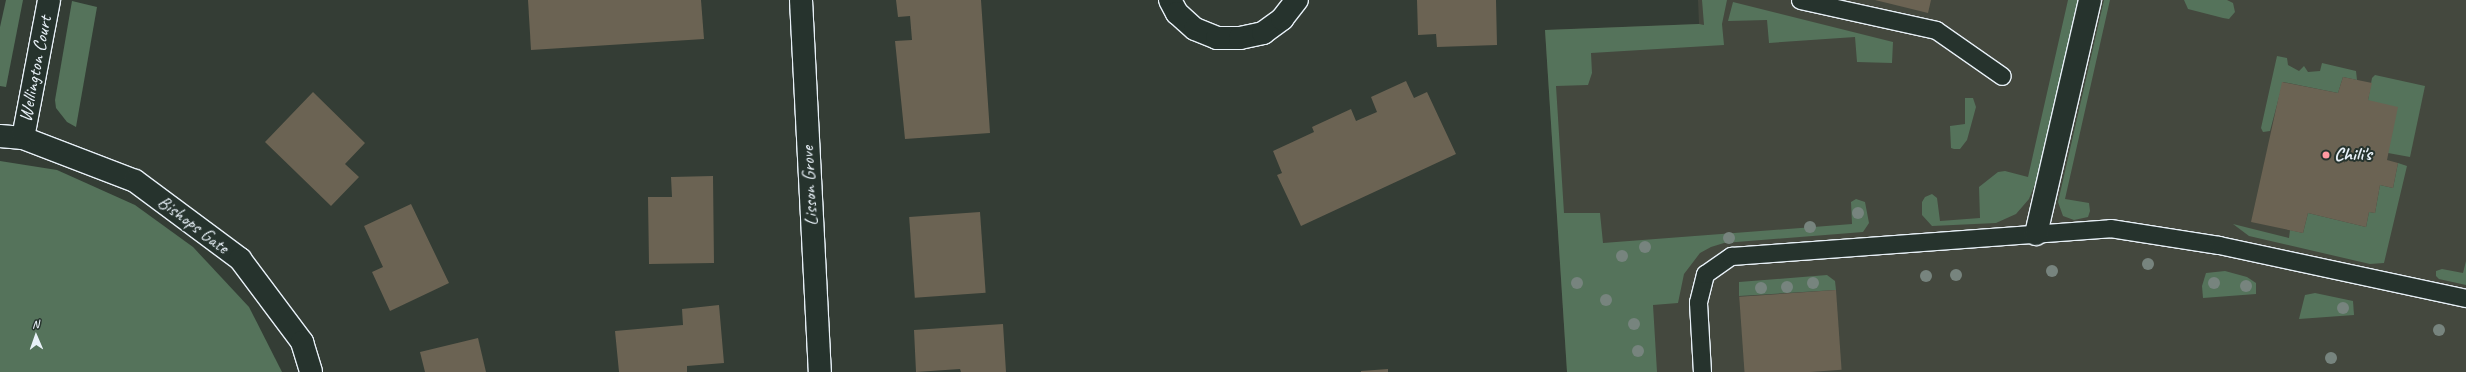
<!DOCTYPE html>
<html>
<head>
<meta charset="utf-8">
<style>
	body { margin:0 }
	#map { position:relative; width:2466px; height:372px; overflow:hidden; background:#343d35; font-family:Caveat,sans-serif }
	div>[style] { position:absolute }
	.built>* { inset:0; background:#44483e }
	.green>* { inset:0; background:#55735b }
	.building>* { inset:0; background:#6b6353; transform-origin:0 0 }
	.roads { filter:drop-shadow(1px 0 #e8f1f8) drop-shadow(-1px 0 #e8f1f8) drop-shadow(0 1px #e8f1f8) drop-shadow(0 -1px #e8f1f8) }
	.service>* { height:17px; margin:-8.5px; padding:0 8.5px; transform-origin:8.5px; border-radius:8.5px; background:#26332d }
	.minor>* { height:22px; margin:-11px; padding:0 11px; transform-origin:11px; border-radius:11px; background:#26332d }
	.trees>* { width:12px; height:12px; margin:-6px; border-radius:50%; background:#77847e }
	.dots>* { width:11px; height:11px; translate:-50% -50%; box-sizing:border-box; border:2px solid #26332d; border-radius:50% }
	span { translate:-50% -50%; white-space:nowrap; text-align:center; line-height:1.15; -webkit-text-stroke:4px #26332d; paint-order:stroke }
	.street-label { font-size:19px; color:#e8f1f8 }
	.poi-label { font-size:19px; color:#e8f1f8; font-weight:700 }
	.left { translate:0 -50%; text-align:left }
	.north { position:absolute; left:16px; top:316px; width:40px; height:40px; -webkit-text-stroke:3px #26332d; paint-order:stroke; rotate:358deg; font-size:11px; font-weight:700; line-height:16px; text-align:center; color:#e8f1f8 }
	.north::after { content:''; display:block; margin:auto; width:14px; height:18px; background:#e8f1f8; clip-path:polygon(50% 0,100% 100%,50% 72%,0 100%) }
</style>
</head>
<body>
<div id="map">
	<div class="built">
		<div style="clip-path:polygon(1698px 0,2466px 0,2466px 372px,1567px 372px,1545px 30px,1699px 24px)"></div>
	</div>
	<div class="green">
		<div style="clip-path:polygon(6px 0,23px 0,6px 87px,0 86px,0 27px)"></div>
		<div style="clip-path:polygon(1702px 0,1727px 0,1722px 24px,1724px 45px,1591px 53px,1592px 73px,1588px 85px,1556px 86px,1564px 213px,1600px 213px,1603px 243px,1852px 224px,1851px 202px,1856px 199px,1865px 202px,1869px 223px,1863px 232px,1724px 243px,1711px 247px,1700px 253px,1684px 274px,1678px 303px,1653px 305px,1657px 372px,1567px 372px,1545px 30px,1699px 24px,1704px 25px)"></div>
		<div style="clip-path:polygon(2068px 0,2079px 0,2037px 179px,2029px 199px,2016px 214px,1996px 223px,1932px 226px,1922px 215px,1922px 202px,1925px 197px,1932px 194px,1937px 198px,1940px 221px,1980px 218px,1979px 187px,1998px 172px,2005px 171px,2028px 177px)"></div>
		<div style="clip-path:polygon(2104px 0,2110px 0,2065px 199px,2089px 203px,2090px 211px,2088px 217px,2074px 220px,2063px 216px,2058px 202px)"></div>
		<div style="clip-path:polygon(2184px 0,2227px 0,2233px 3px,2235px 12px,2229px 19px,2223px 18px,2188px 9px)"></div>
		<div style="clip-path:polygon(72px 1px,97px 7px,76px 127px,67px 122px,56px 108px,55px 100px)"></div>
		<div style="clip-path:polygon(1733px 2px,1893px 42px,1892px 63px,1857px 62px,1855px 37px,1769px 43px,1767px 20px,1728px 21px)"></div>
		<div style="clip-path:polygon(2277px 56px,2287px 58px,2288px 65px,2299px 71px,2304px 66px,2308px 72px,2320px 71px,2322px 63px,2356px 71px,2357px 80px,2343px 77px,2338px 93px,2283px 82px,2270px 131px,2263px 132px,2261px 128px)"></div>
		<div style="clip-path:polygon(2375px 75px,2425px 86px,2410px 157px,2388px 153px,2368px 100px,2372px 78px)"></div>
		<div style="clip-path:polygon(1965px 98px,1973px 98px,1976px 107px,1967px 140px,1960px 149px,1954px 149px,1951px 148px,1950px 126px,1965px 124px)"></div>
		<div style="clip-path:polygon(0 161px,57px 170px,135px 205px,193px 247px,249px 307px,282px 372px,0 372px)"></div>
		<div style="clip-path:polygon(2398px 163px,2407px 166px,2384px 263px,2370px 264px,2249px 236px,2233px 224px,2289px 238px,2290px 230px,2303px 233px,2308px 213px,2366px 227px,2369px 212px,2375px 213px,2380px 185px,2393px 188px)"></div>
		<div style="clip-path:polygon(2466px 261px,2466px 285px,2439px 279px,2436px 276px,2436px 271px,2442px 269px,2463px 273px)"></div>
		<div style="clip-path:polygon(2225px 271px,2247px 277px,2256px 283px,2256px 294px,2203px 298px,2202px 286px,2206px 273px)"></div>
		<div style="clip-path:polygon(1827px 275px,1835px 281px,1836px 290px,1739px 296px,1739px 282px)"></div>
		<div style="clip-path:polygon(2315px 293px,2353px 301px,2354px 315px,2299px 319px,2305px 295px)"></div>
	</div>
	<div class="building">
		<div style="clip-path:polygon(528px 0,701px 0,704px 39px,531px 50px)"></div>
		<div style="clip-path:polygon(896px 0,981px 0,990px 133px,905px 139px,895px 41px,912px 40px,910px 16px,898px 17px)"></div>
		<div style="clip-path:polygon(1417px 0,1496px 0,1497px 45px,1437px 47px,1436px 34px,1418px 35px)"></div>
		<div style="clip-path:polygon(1875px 0,1931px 0,1928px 13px)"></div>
		<div style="clip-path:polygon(2343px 77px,2372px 83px,2368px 100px,2398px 107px,2387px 160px,2398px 163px,2393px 188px,2380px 185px,2375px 213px,2369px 212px,2366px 227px,2308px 213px,2303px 233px,2251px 222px,2282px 82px,2338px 93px)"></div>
		<div style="clip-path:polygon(1406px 81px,1414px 98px,1427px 92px,1456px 154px,1301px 226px,1277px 175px,1282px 173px,1273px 151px,1314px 132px,1312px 127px,1351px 109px,1356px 121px,1377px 112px,1371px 97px)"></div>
		<div style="clip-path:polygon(313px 92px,365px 143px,345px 164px,359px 177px,331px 206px,265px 142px)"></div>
		<div style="clip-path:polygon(713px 176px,714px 263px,649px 264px,648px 197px,672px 197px,671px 177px)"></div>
		<div style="clip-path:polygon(411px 204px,449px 283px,390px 311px,372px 272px,383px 267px,364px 226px)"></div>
		<div style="left:980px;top:212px;width:81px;height:71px;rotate:86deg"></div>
		<div style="left:1836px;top:290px;width:80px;height:97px;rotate:86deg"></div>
		<div style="clip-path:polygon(719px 305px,724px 363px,687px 366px,687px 372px,619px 372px,615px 331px,683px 325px,682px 309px)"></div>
		<div style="clip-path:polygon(1003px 324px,1006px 372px,961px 372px,960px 369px,916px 372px,914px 330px)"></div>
		<div style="clip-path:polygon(478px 338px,486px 372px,425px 372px,420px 352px)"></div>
		<div style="clip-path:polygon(1388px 369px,1388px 372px,1361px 372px,1361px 371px)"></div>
	</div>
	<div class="roads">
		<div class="service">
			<div style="left:1800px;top:0;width:139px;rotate:12.4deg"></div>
			<div style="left:1936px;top:30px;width:80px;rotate:34.9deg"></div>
			<div style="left:1702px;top:372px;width:70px;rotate:-93.3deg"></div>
			<div style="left:1698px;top:302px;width:29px;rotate:-76deg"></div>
			<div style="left:1705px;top:274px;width:32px;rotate:-35deg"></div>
			<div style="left:1731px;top:256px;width:380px;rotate:-4.2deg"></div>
			<div style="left:2110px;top:228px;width:110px;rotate:8.9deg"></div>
			<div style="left:2219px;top:245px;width:253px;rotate:12.1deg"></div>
		</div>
		<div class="minor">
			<div style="left:801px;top:0;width:372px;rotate:87.1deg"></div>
			<div style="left:1170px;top:0;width:15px;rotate:62deg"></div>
			<div style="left:1177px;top:13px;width:24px;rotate:42deg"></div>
			<div style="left:1195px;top:29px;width:24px;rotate:22deg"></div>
			<div style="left:1217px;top:38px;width:23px"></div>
			<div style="left:1240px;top:38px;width:24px;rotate:-12deg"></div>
			<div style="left:1263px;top:33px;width:24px;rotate:-36deg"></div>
			<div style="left:1282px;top:19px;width:24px;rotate:-52deg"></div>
			<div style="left:0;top:136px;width:23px;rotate:5deg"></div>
			<div style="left:23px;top:138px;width:120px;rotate:21deg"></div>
			<div style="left:135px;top:181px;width:131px;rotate:36.6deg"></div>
			<div style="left:240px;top:259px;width:104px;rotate:53.2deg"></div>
			<div style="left:302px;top:342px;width:31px;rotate:73deg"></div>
			<div style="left:23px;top:138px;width:140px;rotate:-79.3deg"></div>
			<div style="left:2036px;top:234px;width:240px;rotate:-77deg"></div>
		</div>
	</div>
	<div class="trees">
		<div style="left:1858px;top:213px"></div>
		<div style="left:1810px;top:227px"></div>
		<div style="left:1729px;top:238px"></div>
		<div style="left:1645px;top:247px"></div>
		<div style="left:1622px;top:256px"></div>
		<div style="left:2148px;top:264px"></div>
		<div style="left:2052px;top:271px"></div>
		<div style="left:1956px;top:275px"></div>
		<div style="left:1926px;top:276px"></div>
		<div style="left:1577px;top:283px"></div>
		<div style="left:1813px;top:283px"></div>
		<div style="left:2214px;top:283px"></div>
		<div style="left:2246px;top:286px"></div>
		<div style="left:1787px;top:287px"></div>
		<div style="left:1761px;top:288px"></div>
		<div style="left:1606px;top:300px"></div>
		<div style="left:2343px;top:308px"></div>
		<div style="left:1634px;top:324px"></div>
		<div style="left:2439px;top:330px"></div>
		<div style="left:1638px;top:351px"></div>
		<div style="left:2331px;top:358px"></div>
	</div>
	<div class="dots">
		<div style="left:2326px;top:155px;background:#ff9aa2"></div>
	</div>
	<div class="street-label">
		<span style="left:36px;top:69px;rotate:-79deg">Wellington Court</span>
		<span style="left:810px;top:186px;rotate:-93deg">Lisson Grove</span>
		<span style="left:193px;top:225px;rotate:37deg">Bishops Gate</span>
	</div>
	<div class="poi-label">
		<span class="left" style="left:2334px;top:155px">Chili's</span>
	</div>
	<div class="north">N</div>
</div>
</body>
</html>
